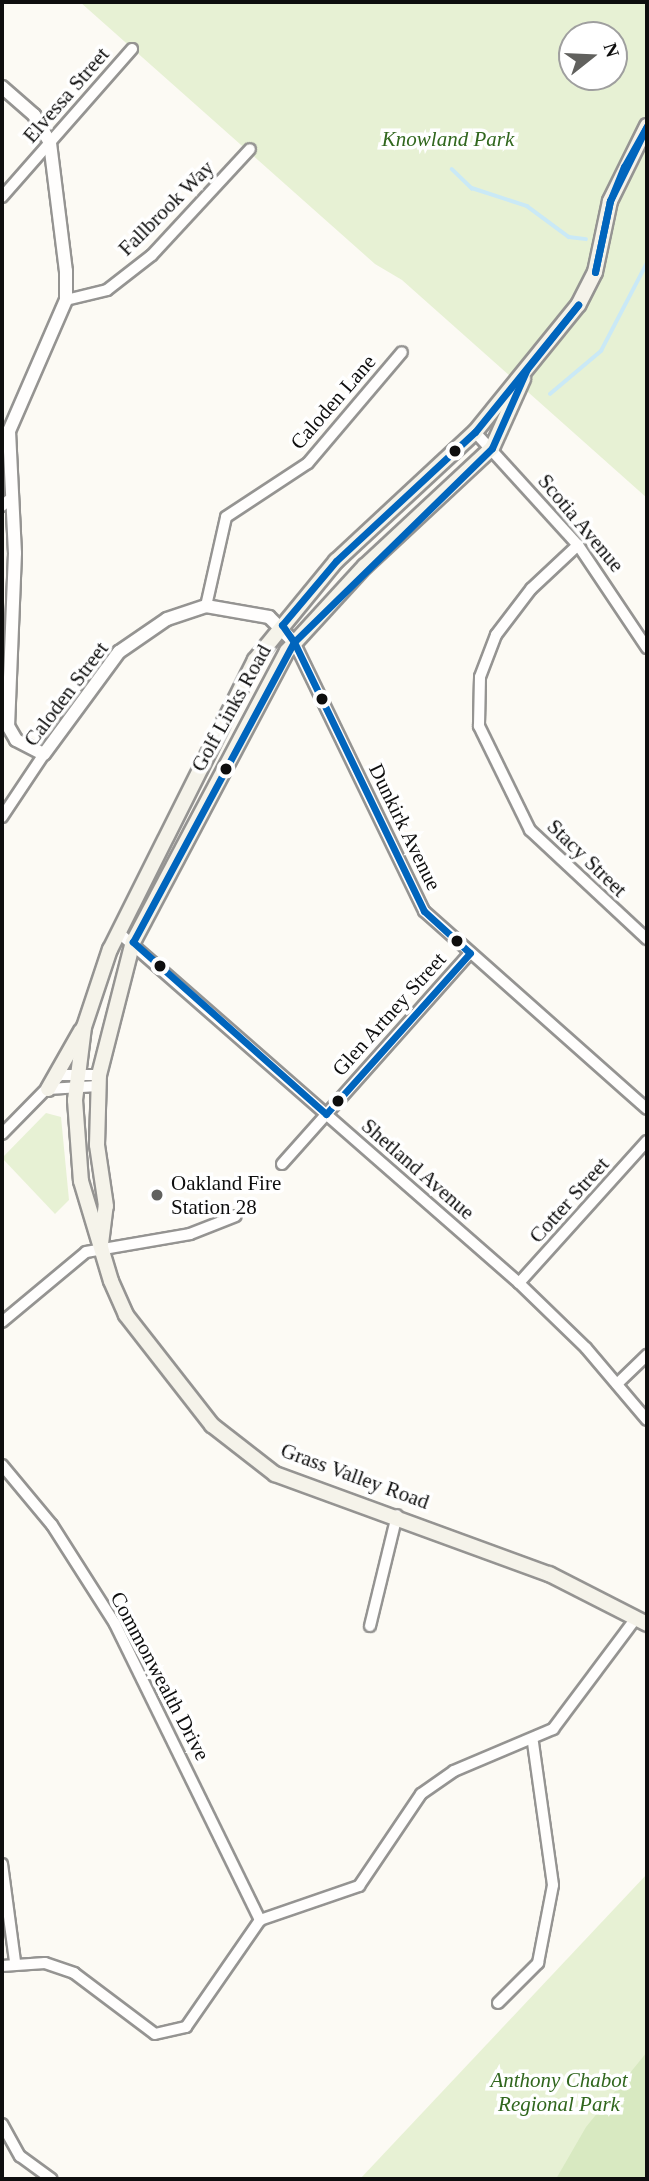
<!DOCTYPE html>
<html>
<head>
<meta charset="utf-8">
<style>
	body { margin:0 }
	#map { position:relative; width:649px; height:2181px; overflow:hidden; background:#fcfaf4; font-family:Georgia,serif }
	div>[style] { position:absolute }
	.green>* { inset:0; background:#e7f1d4 }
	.forest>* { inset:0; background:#d8e9c1 }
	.stream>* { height:3.5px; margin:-1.75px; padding:0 1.75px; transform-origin:1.75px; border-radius:1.75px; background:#cae9f6 }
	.roads { filter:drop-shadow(2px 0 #959492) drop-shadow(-2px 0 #959492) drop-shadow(0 2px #959492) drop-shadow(0 -2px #959492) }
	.minor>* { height:10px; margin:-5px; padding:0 5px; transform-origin:5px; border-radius:5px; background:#fffefd }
	.tertiary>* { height:12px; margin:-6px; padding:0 6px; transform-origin:6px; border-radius:6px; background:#fffefd }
	.secondary>* { height:14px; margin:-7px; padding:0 7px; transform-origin:7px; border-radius:7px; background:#f5f3ea }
	.bus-1>* { height:7px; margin:-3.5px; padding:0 3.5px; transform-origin:3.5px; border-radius:3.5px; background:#0065bd }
	.dots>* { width:19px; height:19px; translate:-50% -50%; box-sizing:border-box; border:4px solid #fff; border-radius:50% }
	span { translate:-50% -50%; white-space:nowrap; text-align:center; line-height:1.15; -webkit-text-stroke:7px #fff; paint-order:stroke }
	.street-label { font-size:21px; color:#0e0e0e }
	.park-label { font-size:21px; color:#31671e; font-style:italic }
	.poi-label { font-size:21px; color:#0e0e0e }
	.left { translate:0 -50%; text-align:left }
	.frame { position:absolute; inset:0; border:4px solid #0e0e0e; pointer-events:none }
	.north { position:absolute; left:558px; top:21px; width:70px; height:70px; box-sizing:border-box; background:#fff; border:2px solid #9f9f9f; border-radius:50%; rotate:72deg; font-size:19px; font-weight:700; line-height:28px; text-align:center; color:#0e0e0e }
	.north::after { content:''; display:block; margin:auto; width:24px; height:32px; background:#61615e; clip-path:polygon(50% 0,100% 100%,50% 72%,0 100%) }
</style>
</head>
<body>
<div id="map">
	<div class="green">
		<div style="clip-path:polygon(evenodd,80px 2px,647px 2px,647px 498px,402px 280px,375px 264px,80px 2px,572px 35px,614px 35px,614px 77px,572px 77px,572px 35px)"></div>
		<div style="clip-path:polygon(46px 1113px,61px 1117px,69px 1200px,55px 1214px,2px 1158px)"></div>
		<div style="clip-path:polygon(647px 1874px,647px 2179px,360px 2179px)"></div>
	</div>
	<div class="forest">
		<div style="clip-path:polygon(647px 2052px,647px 2179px,556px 2179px,586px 2127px)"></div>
	</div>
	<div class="stream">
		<div style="left:452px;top:169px;width:28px;rotate:44deg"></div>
		<div style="left:472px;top:188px;width:58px;rotate:18.1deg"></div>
		<div style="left:527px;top:206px;width:52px;rotate:36.4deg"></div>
		<div style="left:569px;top:237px;width:17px;rotate:7deg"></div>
		<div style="left:550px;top:394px;width:67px;rotate:-40.1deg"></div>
		<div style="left:601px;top:351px;width:99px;rotate:-62.4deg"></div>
	</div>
	<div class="roads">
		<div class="minor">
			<div style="left:2px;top:197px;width:197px;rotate:-48.7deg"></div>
			<div style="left:66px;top:300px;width:42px;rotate:-13.7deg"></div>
			<div style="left:107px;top:290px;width:57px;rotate:-37.9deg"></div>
			<div style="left:152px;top:255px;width:144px;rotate:-47.2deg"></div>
			<div style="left:475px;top:432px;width:153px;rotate:47.7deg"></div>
			<div style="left:578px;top:545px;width:124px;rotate:56.2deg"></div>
			<div style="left:2px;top:506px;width:9px;rotate:-41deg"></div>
			<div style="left:578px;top:545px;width:64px;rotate:136.9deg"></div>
			<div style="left:531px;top:589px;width:58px;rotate:127.3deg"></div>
			<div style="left:496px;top:635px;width:45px;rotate:110.9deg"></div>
			<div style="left:480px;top:677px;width:49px;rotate:91.2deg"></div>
			<div style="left:479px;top:726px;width:116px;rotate:63.9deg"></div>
			<div style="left:530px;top:830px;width:160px;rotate:43deg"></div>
			<div style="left:206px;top:606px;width:91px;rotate:-77.3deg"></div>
			<div style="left:226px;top:517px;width:98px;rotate:-33.4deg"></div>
			<div style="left:308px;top:463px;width:145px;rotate:-49.7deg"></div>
			<div style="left:294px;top:642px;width:299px;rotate:64.2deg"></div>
			<div style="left:424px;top:911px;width:298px;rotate:41.6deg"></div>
			<div style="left:2px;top:817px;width:76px;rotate:-56.3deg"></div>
			<div style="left:118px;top:932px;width:533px;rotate:41.2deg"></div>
			<div style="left:519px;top:1283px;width:93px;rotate:44.1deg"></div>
			<div style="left:586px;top:1348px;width:94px;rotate:49.7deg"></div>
			<div style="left:48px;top:1089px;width:50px;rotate:-3.4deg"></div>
			<div style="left:2px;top:1134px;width:83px;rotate:-45.5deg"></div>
			<div style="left:60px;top:1075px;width:39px"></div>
			<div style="left:282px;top:1164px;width:283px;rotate:-48.3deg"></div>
			<div style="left:519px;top:1283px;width:191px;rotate:-48deg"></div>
			<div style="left:2px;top:1322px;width:109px;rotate:-39.8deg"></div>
			<div style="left:86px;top:1252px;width:106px;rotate:-9.8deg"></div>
			<div style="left:190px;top:1234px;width:49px;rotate:-21.4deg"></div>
			<div style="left:617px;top:1384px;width:42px;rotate:-44deg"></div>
			<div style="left:2px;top:1465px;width:78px;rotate:50.2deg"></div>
			<div style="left:52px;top:1525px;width:117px;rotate:57.5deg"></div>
			<div style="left:115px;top:1624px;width:330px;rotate:63.9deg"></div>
			<div style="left:370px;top:1626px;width:114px;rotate:-76.3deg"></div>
			<div style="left:2px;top:1864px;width:98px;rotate:82.4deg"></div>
			<div style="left:2px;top:1966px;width:43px;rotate:-4deg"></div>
			<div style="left:45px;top:1963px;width:31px;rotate:19deg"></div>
			<div style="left:74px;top:1973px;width:101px;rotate:37deg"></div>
			<div style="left:155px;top:2034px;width:32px;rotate:-13deg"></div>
			<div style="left:186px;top:2027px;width:130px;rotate:-55.3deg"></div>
			<div style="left:260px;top:1920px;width:105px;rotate:-19deg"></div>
			<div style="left:359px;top:1886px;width:111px;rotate:-56deg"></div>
			<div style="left:421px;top:1794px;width:40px;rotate:-34.9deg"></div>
			<div style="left:454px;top:1771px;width:108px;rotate:-23deg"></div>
			<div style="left:553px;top:1729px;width:139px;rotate:-53.2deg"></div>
			<div style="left:498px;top:2003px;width:57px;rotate:-45deg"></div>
			<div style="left:538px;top:1963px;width:79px;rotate:-79.1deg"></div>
			<div style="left:553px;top:1885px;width:144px;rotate:-98deg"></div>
			<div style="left:2px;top:2124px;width:37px;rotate:61deg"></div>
			<div style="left:20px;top:2156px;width:39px;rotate:36deg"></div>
		</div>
		<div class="tertiary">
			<div style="left:2px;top:87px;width:43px;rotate:41.2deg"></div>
			<div style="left:34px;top:115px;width:32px;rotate:60deg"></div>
			<div style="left:50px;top:143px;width:129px;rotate:82.9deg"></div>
			<div style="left:66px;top:271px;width:29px;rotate:90deg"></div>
			<div style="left:66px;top:300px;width:143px;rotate:113.5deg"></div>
			<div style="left:9px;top:431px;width:122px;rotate:87.2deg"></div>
			<div style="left:15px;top:553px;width:173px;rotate:92.3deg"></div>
			<div style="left:8px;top:726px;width:16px;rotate:60deg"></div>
			<div style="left:16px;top:740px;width:31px;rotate:27deg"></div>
			<div style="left:44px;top:754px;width:127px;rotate:-53.7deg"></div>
			<div style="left:119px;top:652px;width:58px;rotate:-34.5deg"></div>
			<div style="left:167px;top:619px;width:41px;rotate:-18.4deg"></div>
			<div style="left:206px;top:606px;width:64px;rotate:9.9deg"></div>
			<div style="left:269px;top:617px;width:35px;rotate:45deg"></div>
		</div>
		<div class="secondary">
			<div style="left:647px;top:126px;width:84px;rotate:116.3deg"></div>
			<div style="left:610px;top:201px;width:73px;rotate:101.9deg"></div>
			<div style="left:595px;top:272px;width:37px;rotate:117deg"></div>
			<div style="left:578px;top:305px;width:164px;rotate:129deg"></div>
			<div style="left:475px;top:432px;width:190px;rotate:137.1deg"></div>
			<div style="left:336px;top:561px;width:128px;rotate:129.3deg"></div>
			<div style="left:255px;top:660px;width:323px;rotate:116.6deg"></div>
			<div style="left:110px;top:949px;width:82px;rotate:108.4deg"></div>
			<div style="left:84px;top:1027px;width:74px;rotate:97deg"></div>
			<div style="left:75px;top:1100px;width:81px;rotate:85.8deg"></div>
			<div style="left:81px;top:1181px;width:104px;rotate:73.3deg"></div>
			<div style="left:111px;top:1281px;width:37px;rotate:66deg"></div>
			<div style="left:126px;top:1315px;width:140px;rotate:52deg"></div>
			<div style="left:212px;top:1425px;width:80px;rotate:37.9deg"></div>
			<div style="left:275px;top:1474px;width:292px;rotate:20.1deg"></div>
			<div style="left:549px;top:1574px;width:110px;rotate:27deg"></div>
			<div style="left:48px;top:1089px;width:67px;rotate:-60.4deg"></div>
			<div style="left:101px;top:1244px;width:38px;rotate:-83deg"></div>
			<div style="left:106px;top:1206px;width:62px;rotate:-98.4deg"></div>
			<div style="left:97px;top:1145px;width:70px;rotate:-88.4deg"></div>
			<div style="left:99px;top:1075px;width:137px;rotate:-75.7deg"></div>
			<div style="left:133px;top:942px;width:329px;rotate:-62.1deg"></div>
			<div style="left:287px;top:651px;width:115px;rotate:-47.5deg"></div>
			<div style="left:365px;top:566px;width:173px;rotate:-42.9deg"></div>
			<div style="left:492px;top:448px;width:76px;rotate:-65.8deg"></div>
		</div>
	</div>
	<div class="bus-1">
		<div style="left:647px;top:126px;width:84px;rotate:116.3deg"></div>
		<div style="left:610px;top:201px;width:37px;rotate:-68deg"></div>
		<div style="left:624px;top:167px;width:47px;rotate:-60.7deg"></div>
		<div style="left:595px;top:272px;width:73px;rotate:-78.1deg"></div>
		<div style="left:595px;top:272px;width:73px;rotate:-78.1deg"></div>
		<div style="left:294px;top:642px;width:299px;rotate:64.2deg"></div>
		<div style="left:424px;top:911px;width:62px;rotate:42.4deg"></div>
		<div style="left:470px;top:953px;width:216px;rotate:131.8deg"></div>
		<div style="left:326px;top:1114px;width:259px;rotate:-138.3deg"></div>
		<div style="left:133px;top:942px;width:340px;rotate:-61.8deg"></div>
		<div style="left:294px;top:642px;width:21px;rotate:-125deg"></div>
		<div style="left:282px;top:625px;width:84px;rotate:-49.8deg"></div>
		<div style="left:336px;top:561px;width:190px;rotate:-42.9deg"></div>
		<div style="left:475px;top:432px;width:164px;rotate:-51deg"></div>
		<div style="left:294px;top:642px;width:277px;rotate:-44.4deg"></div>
		<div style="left:492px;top:448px;width:86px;rotate:-66.1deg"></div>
		<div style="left:527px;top:369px;width:82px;rotate:-51.4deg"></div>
	</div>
	<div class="dots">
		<div style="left:455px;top:451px;background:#0e0e0e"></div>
		<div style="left:322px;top:699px;background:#0e0e0e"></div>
		<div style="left:226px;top:769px;background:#0e0e0e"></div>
		<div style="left:457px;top:941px;background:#0e0e0e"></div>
		<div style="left:160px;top:966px;background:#0e0e0e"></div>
		<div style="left:338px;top:1101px;background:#0e0e0e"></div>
		<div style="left:157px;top:1195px;background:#61615e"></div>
	</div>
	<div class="street-label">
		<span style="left:66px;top:95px;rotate:-49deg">Elvessa Street</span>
		<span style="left:166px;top:208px;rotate:-45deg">Fallbrook Way</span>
		<span style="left:333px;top:402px;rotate:-49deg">Caloden Lane</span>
		<span style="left:581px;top:523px;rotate:50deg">Scotia Avenue</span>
		<span style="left:66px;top:694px;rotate:-53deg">Caloden Street</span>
		<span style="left:231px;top:708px;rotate:-61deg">Golf Links Road</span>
		<span style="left:405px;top:827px;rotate:64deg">Dunkirk Avenue</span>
		<span style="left:587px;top:858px;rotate:44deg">Stacy Street</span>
		<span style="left:389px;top:1014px;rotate:-48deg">Glen Artney Street</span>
		<span style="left:418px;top:1169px;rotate:41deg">Shetland Avenue</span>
		<span style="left:569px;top:1200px;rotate:-48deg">Cotter Street</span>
		<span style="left:355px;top:1476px;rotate:20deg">Grass Valley Road</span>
		<span style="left:160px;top:1676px;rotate:62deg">Commonwealth Drive</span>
	</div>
	<div class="park-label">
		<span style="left:448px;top:139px">Knowland Park</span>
		<span style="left:559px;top:2092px">Anthony Chabot<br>Regional Park</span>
	</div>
	<div class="poi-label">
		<span class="left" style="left:171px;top:1195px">Oakland Fire<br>Station 28</span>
	</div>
	<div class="frame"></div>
	<div class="north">N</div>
</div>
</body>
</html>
